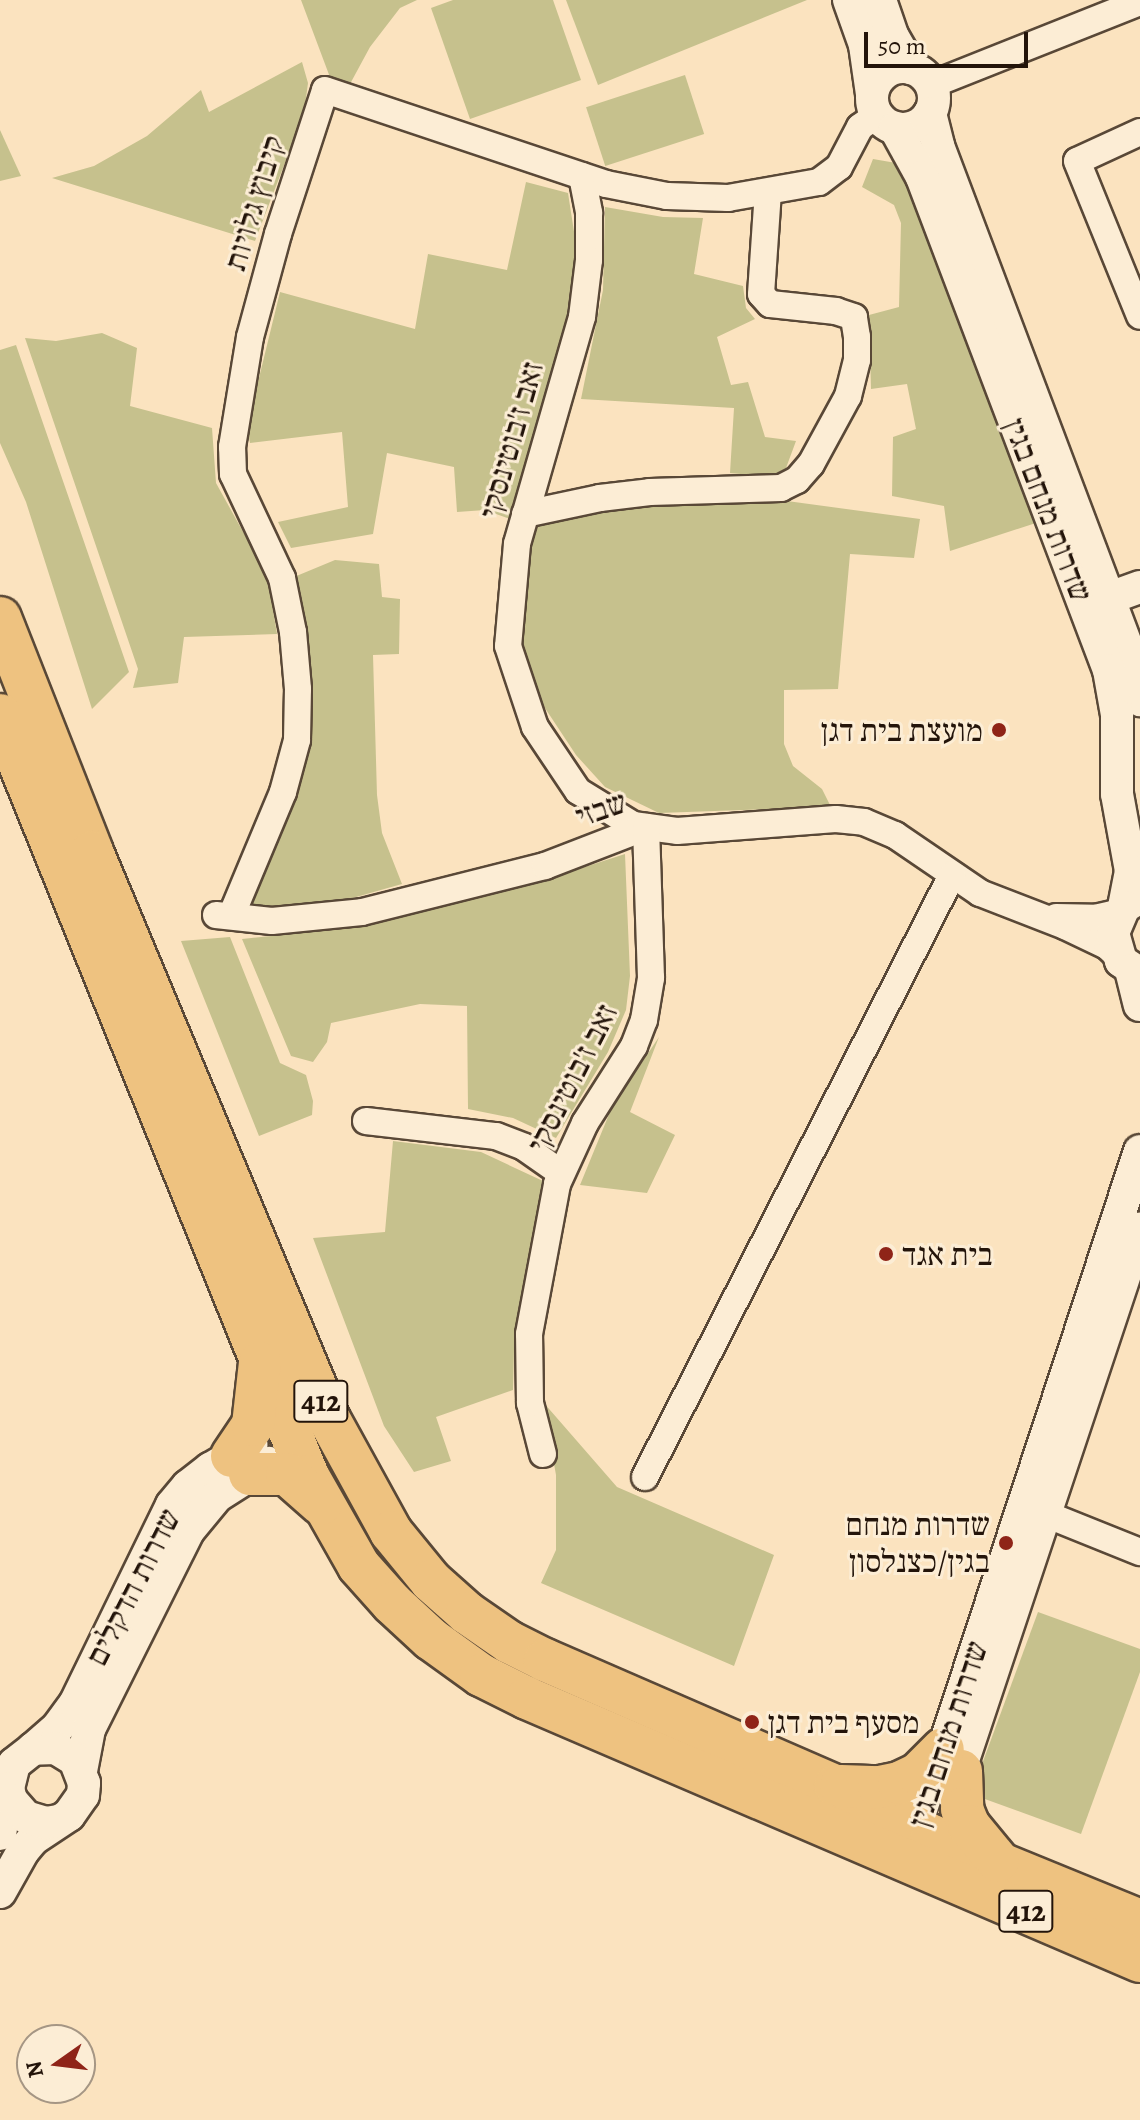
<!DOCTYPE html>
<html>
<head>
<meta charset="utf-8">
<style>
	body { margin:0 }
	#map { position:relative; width:1140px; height:2120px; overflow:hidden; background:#fbe3bf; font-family:Alegreya,"Frank Ruhl Libre",serif }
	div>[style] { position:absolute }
	.green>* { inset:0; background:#c6c18d; transform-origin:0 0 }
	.roads { filter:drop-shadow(2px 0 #594837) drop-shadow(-2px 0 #594837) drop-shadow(0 2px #594837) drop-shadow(0 -2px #594837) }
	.minor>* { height:26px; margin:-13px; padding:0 13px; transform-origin:13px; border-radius:13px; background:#fcedd5 }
	.tertiary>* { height:32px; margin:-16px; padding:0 16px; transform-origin:16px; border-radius:16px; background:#fcedd5 }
	.tertiary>.ring { margin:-16px; padding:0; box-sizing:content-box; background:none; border:32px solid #fcedd5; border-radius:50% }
	.primary>* { height:42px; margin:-21px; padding:0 21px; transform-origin:21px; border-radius:21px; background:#eec280 }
	.dots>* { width:22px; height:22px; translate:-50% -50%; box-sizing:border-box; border:4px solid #fcedd5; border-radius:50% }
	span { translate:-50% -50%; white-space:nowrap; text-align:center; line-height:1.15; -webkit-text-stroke:6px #fcedd5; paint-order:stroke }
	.shield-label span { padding:2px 6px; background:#fcedd5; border:2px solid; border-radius:6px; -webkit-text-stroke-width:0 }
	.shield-label { font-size:30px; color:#23140a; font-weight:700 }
	.street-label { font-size:32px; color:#23140a }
	.poi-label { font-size:32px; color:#23140a }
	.right { translate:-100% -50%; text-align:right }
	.left { translate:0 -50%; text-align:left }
	.north { position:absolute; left:16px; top:2024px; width:80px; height:80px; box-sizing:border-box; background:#fcedd5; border:2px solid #a59684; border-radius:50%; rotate:256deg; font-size:22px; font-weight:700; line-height:32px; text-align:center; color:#23140a }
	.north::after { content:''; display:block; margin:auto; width:28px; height:36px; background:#8f2418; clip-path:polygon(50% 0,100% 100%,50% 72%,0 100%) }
	.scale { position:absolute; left:864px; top:32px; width:164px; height:36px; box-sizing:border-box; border:4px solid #23140a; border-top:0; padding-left:10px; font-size:24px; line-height:28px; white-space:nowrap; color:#23140a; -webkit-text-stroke:6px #fcedd5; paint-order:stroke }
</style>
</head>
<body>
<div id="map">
	<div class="green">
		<div style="clip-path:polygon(301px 0,417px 0,400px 8px,370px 47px,350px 84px,331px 80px)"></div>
		<div style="clip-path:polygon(453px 0,553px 0,581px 80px,470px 119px,431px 8px)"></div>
		<div style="clip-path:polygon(566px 0,807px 0,598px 85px)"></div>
		<div style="clip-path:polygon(302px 62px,308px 83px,304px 113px,255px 241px,52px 178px,94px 166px,147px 136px,201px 90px,209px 112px)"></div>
		<div style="left:685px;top:75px;width:62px;height:104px;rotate:72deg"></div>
		<div style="clip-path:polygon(0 130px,21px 176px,0 181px)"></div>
		<div style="clip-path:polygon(873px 159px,896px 163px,907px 176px,1042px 521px,950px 551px,944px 506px,892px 496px,893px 437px,916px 429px,907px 384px,871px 389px,869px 315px,899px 307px,901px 223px,894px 205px,862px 187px)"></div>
		<div style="clip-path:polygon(526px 182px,568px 193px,577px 251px,569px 312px,510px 519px,485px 510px,457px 512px,454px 467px,387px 453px,373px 534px,291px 548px,278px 522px,348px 507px,342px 432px,250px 443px,247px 427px,280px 292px,415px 329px,428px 254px,507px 270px)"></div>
		<div style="clip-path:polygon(605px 207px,663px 217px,703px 218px,694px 274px,743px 286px,746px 308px,755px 319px,717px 337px,731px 385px,748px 382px,765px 437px,796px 441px,786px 468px,771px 477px,730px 473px,734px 408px,581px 399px,603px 290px)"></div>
		<div style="clip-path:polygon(102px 333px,137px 348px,130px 406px,212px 428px,216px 483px,267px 575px,277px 634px,184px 637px,178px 683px,133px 688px,138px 669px,25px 338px,56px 341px)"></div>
		<div style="clip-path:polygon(16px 345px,129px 672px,92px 709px,26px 502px,0 443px,0 350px)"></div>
		<div style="clip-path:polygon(716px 500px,787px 501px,920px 519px,914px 558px,850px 554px,838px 689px,784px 690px,784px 744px,793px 766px,822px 789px,831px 807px,659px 813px,605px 787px,576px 755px,541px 702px,525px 657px,520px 616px,535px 519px,594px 510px)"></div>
		<div style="clip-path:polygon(335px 560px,379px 564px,382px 597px,400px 599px,399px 654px,373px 655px,377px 795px,382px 833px,402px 884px,349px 899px,283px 907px,247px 906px,287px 798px,294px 577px)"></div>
		<div style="clip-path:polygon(625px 854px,630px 976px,626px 1010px,608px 1052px,556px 1138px,513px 1118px,468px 1109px,467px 1006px,420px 1004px,331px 1023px,327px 1042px,313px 1062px,291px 1056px,242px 939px,367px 926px,430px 903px,523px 887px)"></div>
		<div style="clip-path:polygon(230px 937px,280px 1063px,306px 1075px,313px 1101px,312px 1115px,259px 1136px,181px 941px)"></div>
		<div style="clip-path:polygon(659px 1037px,630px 1112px,675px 1135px,647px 1193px,580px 1185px,612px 1107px)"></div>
		<div style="clip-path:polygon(393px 1141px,481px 1152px,543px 1181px,514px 1349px,513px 1390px,436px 1417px,451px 1461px,414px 1472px,384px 1426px,313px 1238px,385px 1232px)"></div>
		<div style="clip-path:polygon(543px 1402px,617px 1487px,774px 1555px,734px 1666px,541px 1583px,556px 1550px,556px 1475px)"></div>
		<div style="clip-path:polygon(1038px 1612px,1140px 1649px,1140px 1672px,1081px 1834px,971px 1794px)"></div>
	</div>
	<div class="roads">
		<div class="minor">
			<div style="left:931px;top:85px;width:225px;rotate:-21.7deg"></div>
			<div style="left:1140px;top:132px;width:69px;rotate:155.3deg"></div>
			<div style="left:1077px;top:161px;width:167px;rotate:67.9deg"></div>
			<div style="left:582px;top:176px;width:38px;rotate:79deg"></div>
			<div style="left:589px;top:213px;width:47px;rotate:90deg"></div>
			<div style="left:589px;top:260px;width:57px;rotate:97deg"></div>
			<div style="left:582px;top:317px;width:236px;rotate:106deg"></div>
			<div style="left:517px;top:544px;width:102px;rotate:95deg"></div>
			<div style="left:508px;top:646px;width:85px;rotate:71.6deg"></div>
			<div style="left:535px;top:727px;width:77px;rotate:56.1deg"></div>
			<div style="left:578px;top:791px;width:65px;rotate:31.7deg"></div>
			<div style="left:633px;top:825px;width:44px;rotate:7.8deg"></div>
			<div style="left:677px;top:831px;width:159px;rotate:-4.3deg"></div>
			<div style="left:836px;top:819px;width:28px;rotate:6deg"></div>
			<div style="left:864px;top:822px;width:34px;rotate:23deg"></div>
			<div style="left:895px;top:835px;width:103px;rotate:34.3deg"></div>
			<div style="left:980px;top:893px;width:91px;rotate:21.2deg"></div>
			<div style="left:1065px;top:926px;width:47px;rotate:25.5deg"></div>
			<div style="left:1107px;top:946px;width:16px;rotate:43deg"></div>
			<div style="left:525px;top:514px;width:77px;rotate:-12deg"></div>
			<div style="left:600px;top:498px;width:50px;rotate:-6.8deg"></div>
			<div style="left:650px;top:492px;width:131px;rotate:-1.7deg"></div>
			<div style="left:781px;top:488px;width:18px;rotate:-27deg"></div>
			<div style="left:797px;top:480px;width:21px;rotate:-49deg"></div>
			<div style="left:811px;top:464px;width:77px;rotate:-61.4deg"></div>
			<div style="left:848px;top:396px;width:37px;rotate:-76deg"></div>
			<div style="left:857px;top:360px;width:23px;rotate:-90deg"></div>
			<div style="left:857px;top:337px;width:20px;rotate:-99deg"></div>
			<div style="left:854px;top:317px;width:19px;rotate:-162deg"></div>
			<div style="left:836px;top:311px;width:66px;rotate:-173.9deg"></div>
			<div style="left:770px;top:304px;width:13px;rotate:-132deg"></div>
			<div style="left:761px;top:294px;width:102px;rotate:-86.1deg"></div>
			<div style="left:232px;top:914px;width:132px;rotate:-67.3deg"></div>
			<div style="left:283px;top:792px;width:54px;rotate:-74.9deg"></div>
			<div style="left:297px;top:740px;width:51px;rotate:-88.9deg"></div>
			<div style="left:298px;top:689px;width:57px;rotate:-95deg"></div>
			<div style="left:293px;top:632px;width:55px;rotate:-101.5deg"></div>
			<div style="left:282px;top:578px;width:115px;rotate:-115.2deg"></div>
			<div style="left:233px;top:474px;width:27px;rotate:-92deg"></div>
			<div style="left:232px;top:447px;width:111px;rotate:-80.7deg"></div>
			<div style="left:250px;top:337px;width:107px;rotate:-74.8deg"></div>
			<div style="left:278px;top:234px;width:151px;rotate:-71.9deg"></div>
			<div style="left:325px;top:90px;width:296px;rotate:18.5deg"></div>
			<div style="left:606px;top:184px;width:62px;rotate:11.1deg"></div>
			<div style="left:667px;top:196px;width:61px;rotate:1.9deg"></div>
			<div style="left:728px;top:198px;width:92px;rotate:-10deg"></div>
			<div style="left:819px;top:182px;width:25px;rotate:-37deg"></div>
			<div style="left:839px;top:167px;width:45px;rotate:-62.3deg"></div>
			<div style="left:860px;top:127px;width:21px;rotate:-35deg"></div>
			<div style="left:216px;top:915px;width:56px;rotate:6.1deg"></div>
			<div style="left:272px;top:921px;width:90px;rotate:-5.7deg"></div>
			<div style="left:362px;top:912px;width:189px;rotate:-14.1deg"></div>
			<div style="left:545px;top:866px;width:108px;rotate:-21.1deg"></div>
			<div style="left:1056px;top:917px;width:39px;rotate:1deg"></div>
			<div style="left:1095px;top:918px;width:27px;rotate:-13deg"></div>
			<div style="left:366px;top:1121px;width:131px;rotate:6.6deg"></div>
			<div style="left:496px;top:1136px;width:30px;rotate:21deg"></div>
			<div style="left:524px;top:1147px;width:45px;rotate:35.1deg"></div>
			<div style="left:543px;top:1454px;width:53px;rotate:-104.3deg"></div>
			<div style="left:530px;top:1403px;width:69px;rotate:-90.8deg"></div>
			<div style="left:529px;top:1334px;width:153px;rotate:-79.4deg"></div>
			<div style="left:557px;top:1184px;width:67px;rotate:-65.3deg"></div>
			<div style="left:585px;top:1123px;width:91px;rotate:-57.5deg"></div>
			<div style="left:634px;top:1046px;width:28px;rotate:-69deg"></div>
			<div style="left:644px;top:1020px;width:43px;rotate:-80.5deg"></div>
			<div style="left:651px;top:978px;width:151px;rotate:-91.9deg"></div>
			<div style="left:645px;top:1477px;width:676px;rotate:-62.98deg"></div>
			<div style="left:1028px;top:1507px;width:121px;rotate:21.9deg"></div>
		</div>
		<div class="tertiary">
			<div style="left:849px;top:0;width:48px;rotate:70.4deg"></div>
			<div style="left:865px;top:45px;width:49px;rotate:81.9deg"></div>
			<div style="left:880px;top:0;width:39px;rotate:71deg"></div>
			<div style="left:893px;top:37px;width:36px;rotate:60deg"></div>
			<div class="ring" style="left:872px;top:67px;width:30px;height:30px"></div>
			<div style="left:930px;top:113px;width:34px;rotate:76deg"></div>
			<div style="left:938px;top:146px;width:553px;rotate:69.33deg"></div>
			<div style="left:1133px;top:663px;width:38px;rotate:79deg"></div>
			<div style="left:895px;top:128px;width:56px;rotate:61.1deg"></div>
			<div style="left:922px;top:177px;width:527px;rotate:69.23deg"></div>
			<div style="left:1109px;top:670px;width:46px;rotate:79.9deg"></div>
			<div style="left:1117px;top:715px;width:79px;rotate:90deg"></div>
			<div style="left:1117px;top:794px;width:78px;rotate:79.7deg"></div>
			<div style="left:1131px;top:871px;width:37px;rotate:101deg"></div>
			<div style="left:1090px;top:605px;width:53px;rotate:-19.8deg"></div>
			<div style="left:1140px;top:897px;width:19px;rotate:148deg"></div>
			<div style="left:1124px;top:907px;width:28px;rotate:113deg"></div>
			<div style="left:1113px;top:933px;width:29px;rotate:74deg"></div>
			<div style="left:1121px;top:961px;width:23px;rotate:34deg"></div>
			<div style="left:1131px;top:970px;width:36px;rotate:76deg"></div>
			<div style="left:33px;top:1749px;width:33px;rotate:-41deg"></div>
			<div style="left:58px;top:1727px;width:29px;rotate:-54deg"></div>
			<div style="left:75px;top:1704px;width:221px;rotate:-64deg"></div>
			<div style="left:172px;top:1505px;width:25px;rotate:-50deg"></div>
			<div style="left:188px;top:1486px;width:28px;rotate:-38deg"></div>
			<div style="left:210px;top:1469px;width:48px;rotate:-30.3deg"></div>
			<div style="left:81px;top:1771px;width:43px;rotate:-79.2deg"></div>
			<div style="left:89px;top:1729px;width:221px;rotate:-63.4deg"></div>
			<div style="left:188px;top:1531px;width:45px;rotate:-50.4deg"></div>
			<div style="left:217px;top:1496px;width:62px;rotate:-32.4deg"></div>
			<div style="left:952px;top:1793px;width:595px;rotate:-71.57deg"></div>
			<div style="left:0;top:1834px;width:47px;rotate:-80.1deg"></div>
			<div style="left:912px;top:1850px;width:26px;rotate:-88deg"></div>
			<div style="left:913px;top:1824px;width:66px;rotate:-66.9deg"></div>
			<div style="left:939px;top:1763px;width:644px;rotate:-71.82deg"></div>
			<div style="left:0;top:1892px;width:47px;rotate:-60.7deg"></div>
			<div style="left:23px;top:1851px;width:16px;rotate:-50deg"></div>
			<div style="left:33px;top:1839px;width:43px;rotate:-33.7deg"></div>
			<div style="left:69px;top:1815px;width:24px;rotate:-55deg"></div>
			<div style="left:83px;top:1795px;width:12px;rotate:-85deg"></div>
			<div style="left:84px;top:1783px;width:25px;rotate:-111deg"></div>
			<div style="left:75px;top:1760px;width:22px;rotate:-148deg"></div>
			<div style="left:56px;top:1748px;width:23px;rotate:178deg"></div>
			<div style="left:33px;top:1749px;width:24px;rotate:142deg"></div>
			<div style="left:14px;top:1764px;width:25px;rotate:104deg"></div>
			<div style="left:8px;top:1788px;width:12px;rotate:76deg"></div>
			<div style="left:11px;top:1800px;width:23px;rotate:49deg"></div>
			<div style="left:26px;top:1817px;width:21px;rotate:17deg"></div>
			<div style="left:46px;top:1823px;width:12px;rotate:-9deg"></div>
		</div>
		<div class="primary">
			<div style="left:0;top:618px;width:251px;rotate:68.5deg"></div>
			<div style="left:92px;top:852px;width:615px;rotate:67.32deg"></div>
			<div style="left:329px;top:1419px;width:129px;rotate:61.2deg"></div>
			<div style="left:391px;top:1532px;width:63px;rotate:50.8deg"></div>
			<div style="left:431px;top:1581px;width:48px;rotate:41.6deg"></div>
			<div style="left:467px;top:1613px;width:51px;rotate:34.6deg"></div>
			<div style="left:509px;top:1642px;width:40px;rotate:26.6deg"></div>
			<div style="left:545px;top:1660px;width:316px;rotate:23.5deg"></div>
			<div style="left:835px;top:1786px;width:109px;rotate:27.3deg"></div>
			<div style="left:932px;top:1836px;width:225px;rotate:22.2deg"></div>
			<div style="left:0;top:715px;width:821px;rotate:67.97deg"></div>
			<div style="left:308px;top:1476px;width:103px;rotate:60.5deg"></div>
			<div style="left:359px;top:1566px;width:50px;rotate:48.3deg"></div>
			<div style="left:392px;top:1603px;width:53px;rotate:42.7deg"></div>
			<div style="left:431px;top:1639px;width:62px;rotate:35.8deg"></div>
			<div style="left:481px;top:1675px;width:51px;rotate:26.6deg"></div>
			<div style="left:527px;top:1698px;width:667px;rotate:23.22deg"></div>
			<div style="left:232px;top:1456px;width:37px;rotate:-56deg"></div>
			<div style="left:253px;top:1425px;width:62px;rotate:-83.6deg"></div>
			<div style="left:250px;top:1474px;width:37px"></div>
			<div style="left:287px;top:1474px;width:45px;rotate:41.4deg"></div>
			<div style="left:961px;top:1771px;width:38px;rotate:88deg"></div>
			<div style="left:962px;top:1809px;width:18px;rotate:68deg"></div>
			<div style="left:969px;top:1826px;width:45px;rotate:50.4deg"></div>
			<div style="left:841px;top:1786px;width:38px;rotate:2deg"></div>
			<div style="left:879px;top:1787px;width:20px;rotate:-11deg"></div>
			<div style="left:899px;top:1783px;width:21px;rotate:-25deg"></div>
			<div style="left:918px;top:1774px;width:35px;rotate:-45deg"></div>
		</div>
	</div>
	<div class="dots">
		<div style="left:999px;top:730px;background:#8f2418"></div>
		<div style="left:886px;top:1254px;background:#8f2418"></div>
		<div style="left:1006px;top:1543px;background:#8f2418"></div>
		<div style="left:752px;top:1722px;background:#8f2418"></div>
	</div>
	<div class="shield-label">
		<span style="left:321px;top:1401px">412</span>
		<span style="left:1026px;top:1911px">412</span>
	</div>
	<div class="street-label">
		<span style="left:254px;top:203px;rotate:-73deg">קיבוץ גלויות</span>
		<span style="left:511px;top:440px;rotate:-74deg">זאב ז'בוטינסקי</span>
		<span style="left:1048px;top:510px;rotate:69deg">שדרות מנחם בגין</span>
		<span style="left:601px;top:809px;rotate:-19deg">שבזי</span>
		<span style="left:572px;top:1078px;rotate:-63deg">זאב ז'בוטינסקי</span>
		<span style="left:133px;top:1587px;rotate:-63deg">שדרות הדקלים</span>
		<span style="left:948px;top:1734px;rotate:-72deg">שדרות מנחם בגין</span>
	</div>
	<div class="poi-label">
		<span class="right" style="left:983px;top:730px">מועצת בית דגן</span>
		<span class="left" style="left:902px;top:1254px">בית אגד</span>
		<span class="right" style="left:990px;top:1543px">שדרות מנחם<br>בגין/כצנלסון</span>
		<span class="left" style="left:768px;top:1722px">מסעף בית דגן</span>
	</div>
	<div class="north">N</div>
	<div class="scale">50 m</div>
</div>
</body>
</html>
